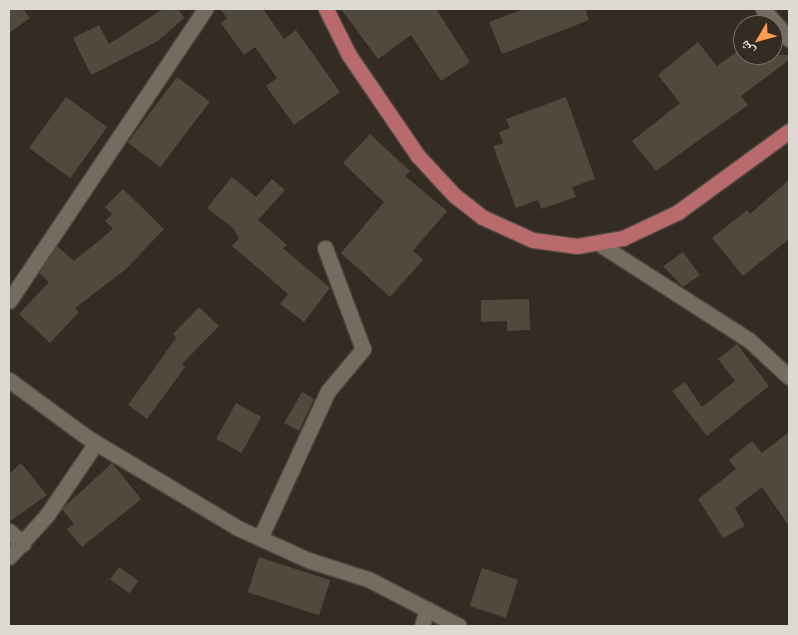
<!DOCTYPE html>
<html>
<head>
<meta charset="utf-8">
<style>
	body { margin:0 }
	#map { position:relative; width:798px; height:635px; overflow:hidden; background:#342c22; font-family:Manrope,"Noto Naskh Arabic",sans-serif }
	div>[style] { position:absolute }
	.building>* { inset:0; background:#50493e; transform-origin:0 0 }
	.roads { filter:drop-shadow(1px 0 #4e483f) drop-shadow(-1px 0 #4e483f) drop-shadow(0 1px #4e483f) drop-shadow(0 -1px #4e483f) }
	.street>* { height:15px; margin:-7.5px; padding:0 7.5px; transform-origin:7.5px; border-radius:7.5px; background:#746c60 }
	.primary>* { height:15px; margin:-7.5px; padding:0 7.5px; transform-origin:7.5px; border-radius:7.5px; background:#b86a6d }
	span { translate:-50% -50%; white-space:nowrap; text-align:center; line-height:1.15; -webkit-text-stroke:4px #342c22; paint-order:stroke }
	.frame { position:absolute; inset:0; border:10px solid #ded9d2; pointer-events:none }
	.north { position:absolute; left:733px; top:15px; width:50px; height:50px; box-sizing:border-box; background:#342c22; border:1px solid #787168; border-radius:50%; rotate:233deg; font-size:14px; font-weight:700; line-height:20px; text-align:center; color:#ded9d2 }
	.north::after { content:''; display:block; margin:auto; width:18px; height:22px; background:#fd9d55; clip-path:polygon(50% 0,100% 100%,50% 72%,0 100%) }
</style>
</head>
<body>
<div id="map">
	<div class="building">
		<div style="clip-path:polygon(9px 9px,23px 9px,30px 18px,9px 33px)"></div>
		<div style="clip-path:polygon(163px 9px,178px 9px,184px 18px,158px 41px,91px 75px,73px 38px,99px 25px,109px 44px)"></div>
		<div style="clip-path:polygon(220px 9px,263px 9px,284px 39px,296px 30px,340px 92px,294px 125px,266px 86px,277px 78px,255px 47px,244px 55px,221px 23px,227px 18px)"></div>
		<div style="clip-path:polygon(341px 9px,436px 9px,470px 62px,441px 81px,411px 35px,378px 59px)"></div>
		<div style="clip-path:polygon(524px 9px,585px 9px,589px 20px,502px 54px,489px 22px)"></div>
		<div style="clip-path:polygon(698px 42px,717px 66px,743px 47px,743px 55px,789px 55px,789px 60px,741px 96px,748px 105px,656px 171px,632px 141px,680px 103px,658px 75px)"></div>
		<div style="left:177px;top:77px;width:41px;height:82px;rotate:37deg"></div>
		<div style="left:66px;top:97px;width:51px;height:63px;rotate:36deg"></div>
		<div style="clip-path:polygon(566px 97px,595px 179px,572px 187px,576px 197px,541px 209px,538px 200px,516px 208px,493px 146px,503px 143px,499px 132px,510px 128px,506px 119px)"></div>
		<div style="clip-path:polygon(370px 134px,410px 171px,405px 176px,447px 211px,413px 251px,423px 260px,390px 297px,341px 253px,384px 202px,343px 163px)"></div>
		<div style="clip-path:polygon(232px 177px,256px 197px,272px 179px,285px 190px,258px 220px,287px 245px,283px 248px,330px 288px,304px 322px,280px 304px,288px 294px,232px 246px,239px 238px,234px 229px,207px 208px)"></div>
		<div style="clip-path:polygon(789px 180px,789px 239px,743px 276px,712px 238px,747px 210px,750px 214px)"></div>
		<div style="clip-path:polygon(123px 189px,164px 229px,126px 269px,75px 308px,79px 312px,50px 343px,19px 314px,49px 282px,39px 273px,57px 246px,74px 261px,113px 229px,105px 221px,112px 214px,105px 207px)"></div>
		<div style="clip-path:polygon(683px 252px,700px 275px,683px 287px,663px 266px)"></div>
		<div style="clip-path:polygon(529px 299px,530px 330px,507px 331px,507px 321px,481px 322px,481px 300px)"></div>
		<div style="clip-path:polygon(199px 307px,219px 326px,182px 364px,185px 367px,147px 419px,128px 405px,176px 338px,173px 334px)"></div>
		<div style="clip-path:polygon(737px 344px,769px 386px,707px 436px,672px 391px,685px 382px,702px 407px,735px 381px,718px 359px)"></div>
		<div style="clip-path:polygon(302px 392px,314px 399px,299px 431px,284px 423px)"></div>
		<div style="left:236px;top:403px;width:29px;height:41px;rotate:29deg"></div>
		<div style="clip-path:polygon(789px 432px,789px 526px,762px 487px,735px 508px,745px 526px,723px 538px,698px 499px,736px 469px,729px 460px,752px 441px,762px 453px)"></div>
		<div style="clip-path:polygon(21px 463px,47px 495px,9px 522px,9px 474px)"></div>
		<div style="clip-path:polygon(112px 463px,141px 499px,82px 547px,67px 529px,74px 524px,62px 509px)"></div>
		<div style="left:259px;top:557px;width:75px;height:37px;rotate:18deg"></div>
		<div style="left:119px;top:567px;width:24px;height:15px;rotate:36deg"></div>
		<div style="left:482px;top:568px;width:38px;height:40px;rotate:18deg"></div>
	</div>
	<div class="roads">
		<div class="street">
			<div style="left:763px;top:9px;width:40px;rotate:49deg"></div>
			<div style="left:601px;top:245px;width:176px;rotate:32.7deg"></div>
			<div style="left:749px;top:340px;width:54px;rotate:42.8deg"></div>
			<div style="left:9px;top:301px;width:352px;rotate:-56.1deg"></div>
			<div style="left:9px;top:380px;width:98px;rotate:36.3deg"></div>
			<div style="left:88px;top:438px;width:175px;rotate:31deg"></div>
			<div style="left:238px;top:528px;width:77px;rotate:24.6deg"></div>
			<div style="left:308px;top:560px;width:63px;rotate:17.6deg"></div>
			<div style="left:368px;top:579px;width:102px;rotate:27.3deg"></div>
			<div style="left:9px;top:531px;width:19px;rotate:43deg"></div>
			<div style="left:260px;top:538px;width:162px;rotate:-65.2deg"></div>
			<div style="left:328px;top:391px;width:55px;rotate:-50.2deg"></div>
			<div style="left:363px;top:349px;width:108px;rotate:-110.6deg"></div>
			<div style="left:9px;top:557px;width:57px;rotate:-47.9deg"></div>
			<div style="left:47px;top:515px;width:87px;rotate:-55.8deg"></div>
			<div style="left:422px;top:626px;width:18px;rotate:-74deg"></div>
		</div>
		<div class="primary">
			<div style="left:326px;top:9px;width:51px;rotate:63.4deg"></div>
			<div style="left:349px;top:55px;width:122px;rotate:55.7deg"></div>
			<div style="left:418px;top:156px;width:53px;rotate:47.3deg"></div>
			<div style="left:454px;top:195px;width:36px;rotate:38deg"></div>
			<div style="left:482px;top:217px;width:56px;rotate:24.3deg"></div>
			<div style="left:533px;top:240px;width:44px;rotate:7.8deg"></div>
			<div style="left:577px;top:246px;width:47px;rotate:-9.9deg"></div>
			<div style="left:623px;top:238px;width:61px;rotate:-25.3deg"></div>
			<div style="left:678px;top:212px;width:137px;rotate:-36.1deg"></div>
		</div>
	</div>
	<div class="frame"></div>
	<div class="north">ش</div>
</div>
</body>
</html>
